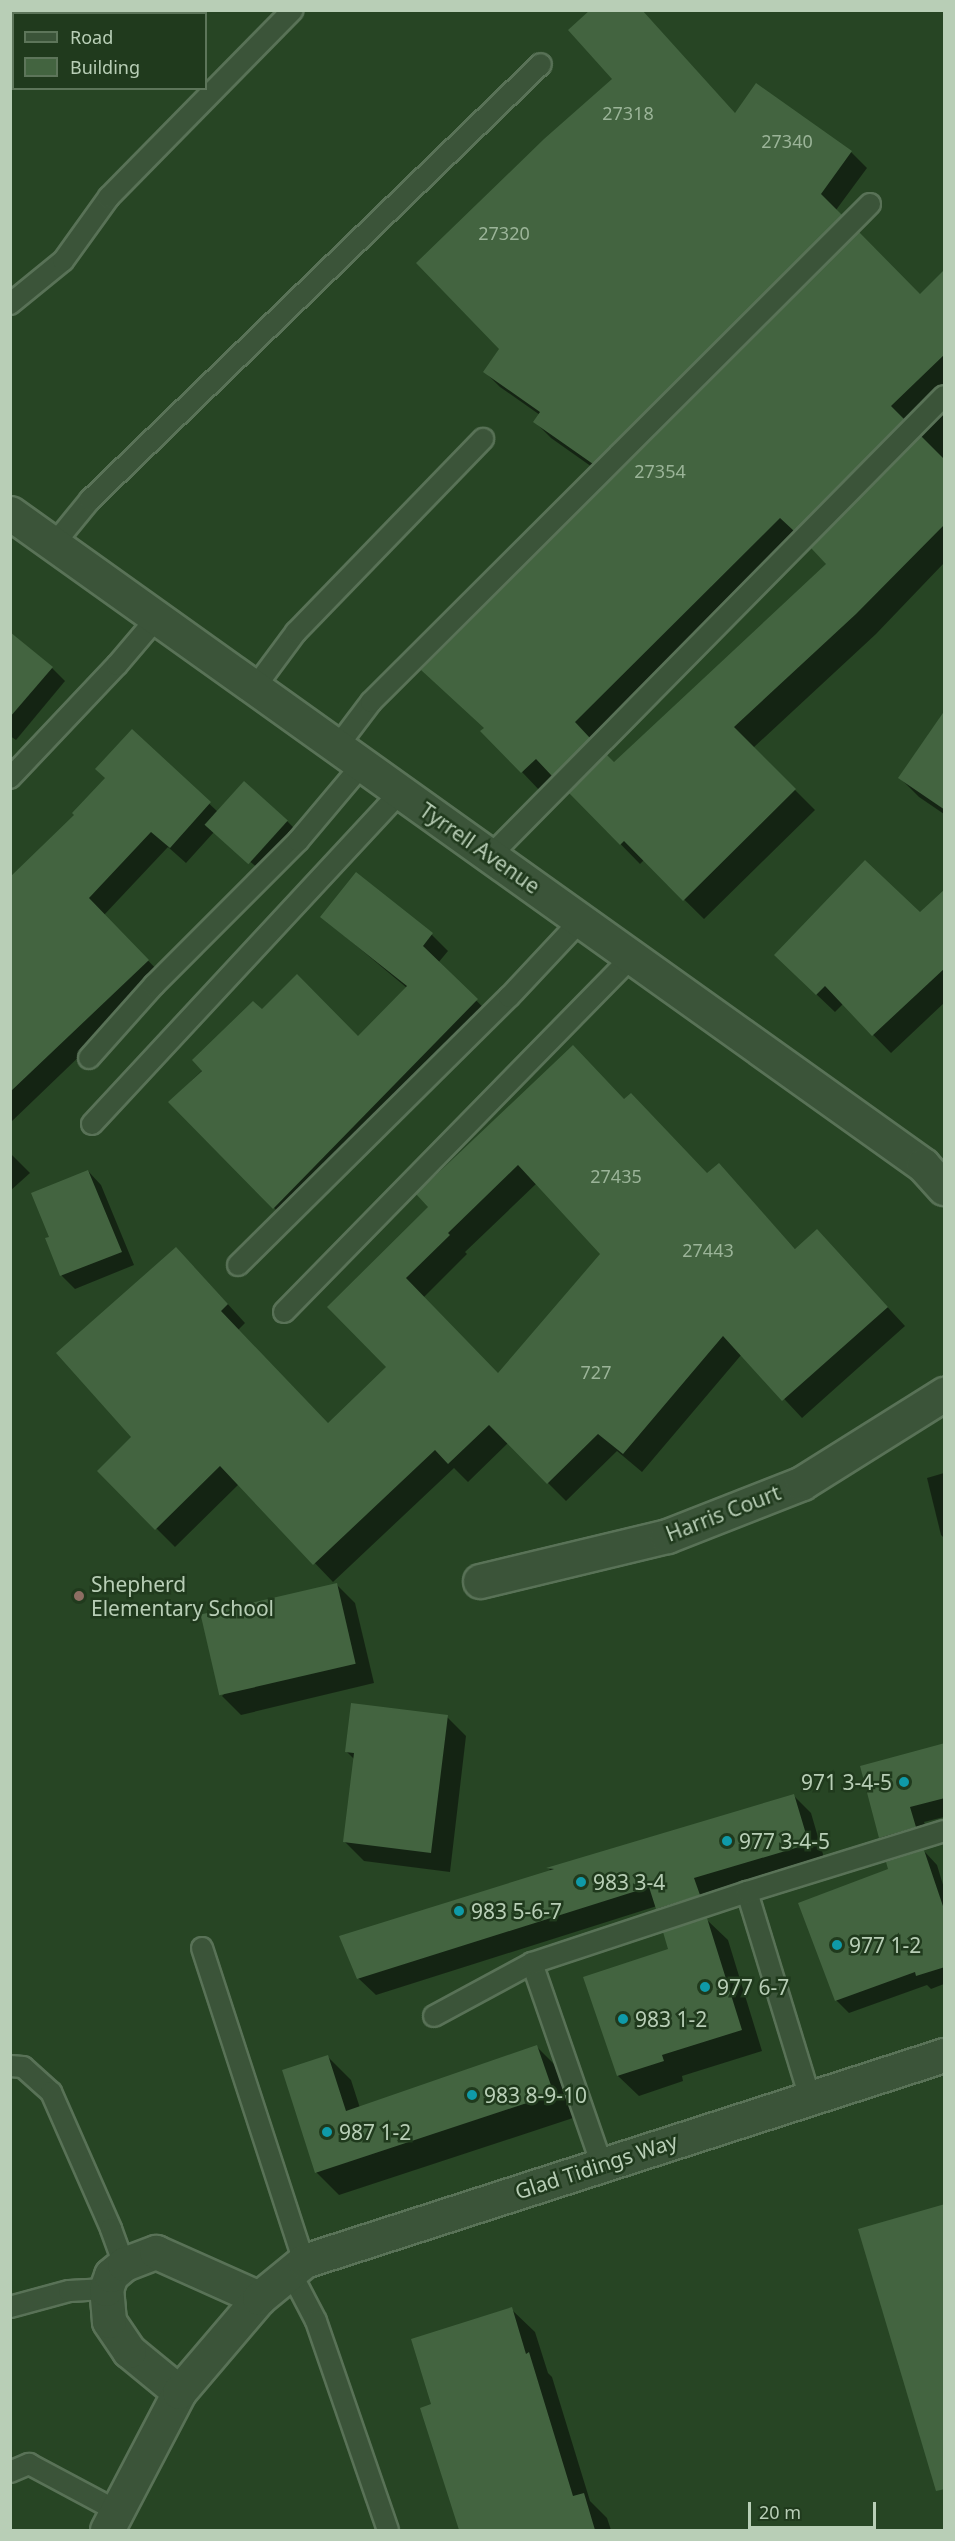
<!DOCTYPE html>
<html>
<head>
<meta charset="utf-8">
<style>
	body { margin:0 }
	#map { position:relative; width:955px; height:2541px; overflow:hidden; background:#274524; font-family:"Noto Sans",sans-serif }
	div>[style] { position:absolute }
	.shadow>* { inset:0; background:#0007 }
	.building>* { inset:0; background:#436440; transform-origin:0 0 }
	.roads { filter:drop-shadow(2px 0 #597257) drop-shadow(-2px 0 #597257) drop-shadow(0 2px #597257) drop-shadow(0 -2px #597257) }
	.lane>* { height:20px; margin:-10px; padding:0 10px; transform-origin:10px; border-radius:10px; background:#3b5439 }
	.street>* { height:33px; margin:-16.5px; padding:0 16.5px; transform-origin:16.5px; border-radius:16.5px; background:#3b5439 }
	.dots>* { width:16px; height:16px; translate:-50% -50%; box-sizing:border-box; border:3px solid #203a1d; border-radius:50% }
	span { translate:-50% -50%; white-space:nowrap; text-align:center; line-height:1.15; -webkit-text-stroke:5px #203a1d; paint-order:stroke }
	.number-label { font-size:18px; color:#9bb498 }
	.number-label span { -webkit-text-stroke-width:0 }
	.street-label { font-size:21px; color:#b8ceb6 }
	.poi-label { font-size:21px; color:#b8ceb6 }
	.left { translate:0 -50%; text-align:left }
	.right { translate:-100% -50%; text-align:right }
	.frame { position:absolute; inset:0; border:12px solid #b8ceb6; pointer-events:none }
	.legend { position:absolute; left:12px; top:12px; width:195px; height:78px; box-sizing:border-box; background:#203a1d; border:2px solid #5d755a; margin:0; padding:8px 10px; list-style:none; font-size:18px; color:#b8ceb6 }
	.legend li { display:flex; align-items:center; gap:12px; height:30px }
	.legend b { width:30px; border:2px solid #5d755a }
	.scale { position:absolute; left:748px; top:2502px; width:128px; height:27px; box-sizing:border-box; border:3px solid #b8ceb6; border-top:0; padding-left:8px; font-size:18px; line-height:21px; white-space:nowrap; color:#b8ceb6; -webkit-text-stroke:4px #203a1d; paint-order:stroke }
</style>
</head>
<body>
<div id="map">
	<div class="shadow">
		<div style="clip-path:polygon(736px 115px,851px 152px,867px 168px,836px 210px,857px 231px,609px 479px,551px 438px,535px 422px,540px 415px,500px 387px,485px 372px)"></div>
		<div style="clip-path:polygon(evenodd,944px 271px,944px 563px,876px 634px,753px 748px,815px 810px,704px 919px,644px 860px,640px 864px,556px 778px,541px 792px,522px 772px,920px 296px,944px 271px,801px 537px,829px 564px,614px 764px,593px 742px,801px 537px)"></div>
		<div style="clip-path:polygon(10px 643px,52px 668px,65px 681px,16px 740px,10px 736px)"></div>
		<div style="clip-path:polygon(944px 713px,944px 814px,919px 797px,900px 778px)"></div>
		<div style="clip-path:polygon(132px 731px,218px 812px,287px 821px,300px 834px,265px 874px,214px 832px,186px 863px,168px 847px,104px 915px,163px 976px,10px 1123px,10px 879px,76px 815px,107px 778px)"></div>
		<div style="clip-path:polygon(944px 891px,944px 1003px,891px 1053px,843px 1004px,835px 1012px,794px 973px,920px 914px)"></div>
		<div style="clip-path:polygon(322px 917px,432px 935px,448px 951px,438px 963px,493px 1017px,290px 1224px,170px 1102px,262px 1011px,359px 1038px,407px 988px)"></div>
		<div style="clip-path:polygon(evenodd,625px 1101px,707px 1175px,719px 1165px,796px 1250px,817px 1231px,905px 1326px,802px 1418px,742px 1354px,642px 1472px,617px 1451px,566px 1501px,508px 1443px,468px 1482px,454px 1468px,333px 1582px,239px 1484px,175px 1547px,99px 1471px,133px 1437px,194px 1267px,245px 1323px,238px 1330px,328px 1424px,388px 1367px,329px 1307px,431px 1207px,625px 1101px,537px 1183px,602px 1254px,499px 1375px,423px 1298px,467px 1254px,465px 1252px,537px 1183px)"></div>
		<div style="clip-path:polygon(10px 1153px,30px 1173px,10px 1191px)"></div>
		<div style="clip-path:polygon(88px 1171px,101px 1185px,134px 1265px,75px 1289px,62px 1276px,47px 1239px,51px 1238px)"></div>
		<div style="clip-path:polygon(944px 1473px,944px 1538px,941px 1535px,927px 1478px)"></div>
		<div style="clip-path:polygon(336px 1584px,355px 1603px,374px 1683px,241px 1715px,222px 1696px)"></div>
		<div style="clip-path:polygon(447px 1717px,466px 1736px,450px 1872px,364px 1861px,345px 1842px,355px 1760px,347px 1752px)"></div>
		<div style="clip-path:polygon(944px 1745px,944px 1817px,924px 1822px,931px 1842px,896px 1853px,881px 1838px,862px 1767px)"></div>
		<div style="clip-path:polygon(794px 1796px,811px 1813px,825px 1861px,675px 1926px,657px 1906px,376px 1995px,358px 1978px,551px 1871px,549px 1869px)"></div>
		<div style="clip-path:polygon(924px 1851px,937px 1865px,944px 1888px,944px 1984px,931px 1989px,927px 1985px,849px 2013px,836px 2000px,889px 1870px)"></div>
		<div style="clip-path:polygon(707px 1920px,728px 1940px,762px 2051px,682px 2076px,683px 2081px,639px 2096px,618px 2076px,670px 1950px)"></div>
		<div style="clip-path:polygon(537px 2047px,560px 2070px,576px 2117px,339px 2195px,316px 2172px,328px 2057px,351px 2080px,360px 2108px)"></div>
		<div style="clip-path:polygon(511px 2309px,535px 2332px,548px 2373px,552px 2377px,590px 2501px,607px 2518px,611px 2530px,460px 2530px,438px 2462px,433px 2405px)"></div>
	</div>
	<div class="building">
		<div style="clip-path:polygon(590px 10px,642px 10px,735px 113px,756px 83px,852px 151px,821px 194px,842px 215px,593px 464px,533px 422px,540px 412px,483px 372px,499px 349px,416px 263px,544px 139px,612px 79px,568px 30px)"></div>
		<div style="clip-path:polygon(859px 232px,920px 294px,945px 269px,945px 354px,891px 406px,904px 419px,794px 531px,780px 518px,575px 722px,590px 738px,552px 776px,536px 759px,521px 773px,480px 731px,484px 728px,421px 670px)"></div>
		<div style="clip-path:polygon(921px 436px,945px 460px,945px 524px,856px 614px,734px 727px,796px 789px,683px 901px,624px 841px,620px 845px,569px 793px,607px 755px,614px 762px,826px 564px,811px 548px)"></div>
		<div style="clip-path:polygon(10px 632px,53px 667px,10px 717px)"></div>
		<div style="clip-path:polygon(945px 710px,945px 810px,898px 778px)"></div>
		<div style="clip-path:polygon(132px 729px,211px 802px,170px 848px,151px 832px,89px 898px,149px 960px,10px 1092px,10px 877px,74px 815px,72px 813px,105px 778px,95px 769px)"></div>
		<div style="left:244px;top:781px;width:59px;height:59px;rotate:42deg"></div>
		<div style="clip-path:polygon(865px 860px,920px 912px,945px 889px,945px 968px,872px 1036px,825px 986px,816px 995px,774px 955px)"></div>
		<div style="clip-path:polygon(356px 872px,433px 933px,423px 946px,478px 999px,273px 1209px,168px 1102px,202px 1071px,192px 1060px,253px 1001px,262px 1009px,297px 974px,358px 1036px,407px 986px,320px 917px)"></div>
		<div style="clip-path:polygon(evenodd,573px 1045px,624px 1099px,631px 1093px,707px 1173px,719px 1163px,795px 1249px,817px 1229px,888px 1307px,782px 1401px,723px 1336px,623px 1454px,598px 1434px,547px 1484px,489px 1425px,448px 1464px,435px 1450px,313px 1565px,220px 1466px,155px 1530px,97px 1471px,131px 1437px,56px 1353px,176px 1247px,228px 1304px,221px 1311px,328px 1423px,386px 1367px,327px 1307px,428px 1207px,416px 1194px,573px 1045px,518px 1165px,600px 1254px,498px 1373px,406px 1278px,450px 1235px,448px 1233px,518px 1165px)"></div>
		<div style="clip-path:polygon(88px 1170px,122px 1252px,60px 1276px,45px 1238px,49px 1237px,31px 1193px)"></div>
		<div style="left:337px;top:1583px;width:83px;height:140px;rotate:77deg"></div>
		<div style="clip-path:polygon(351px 1703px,448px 1715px,431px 1853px,343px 1842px,354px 1753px,345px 1752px)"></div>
		<div style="clip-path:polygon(945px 1743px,945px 1798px,910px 1807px,916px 1827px,879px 1838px,860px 1766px)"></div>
		<div style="clip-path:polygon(794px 1794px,809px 1844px,694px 1878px,700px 1895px,656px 1909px,649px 1887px,357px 1979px,339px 1936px,554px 1869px,546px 1868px)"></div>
		<div style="clip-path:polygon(924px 1850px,945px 1912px,945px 1967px,916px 1976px,915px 1972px,835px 2001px,798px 1903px,888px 1869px,886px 1862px)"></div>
		<div style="clip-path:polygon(707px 1918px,742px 2030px,662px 2055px,664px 2061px,617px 2076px,583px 1977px,668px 1949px,663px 1932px)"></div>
		<div style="clip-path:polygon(537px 2045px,554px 2094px,315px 2173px,282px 2070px,328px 2055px,346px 2111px)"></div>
		<div style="clip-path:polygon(945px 2204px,945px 2489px,936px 2491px,858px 2229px)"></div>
		<div style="clip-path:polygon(512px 2307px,526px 2354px,529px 2352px,573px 2496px,584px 2493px,595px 2530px,459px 2530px,420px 2408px,431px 2404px,411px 2339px)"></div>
	</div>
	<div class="roads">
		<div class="lane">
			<div style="left:18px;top:14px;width:5px;rotate:-53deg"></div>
			<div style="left:10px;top:304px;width:68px;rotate:-39.1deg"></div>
			<div style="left:63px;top:261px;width:79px;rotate:-54.3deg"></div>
			<div style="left:109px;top:197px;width:262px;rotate:-45.5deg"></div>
			<div style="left:54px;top:544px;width:57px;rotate:-50.7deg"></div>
			<div style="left:90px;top:500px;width:627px;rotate:-44.03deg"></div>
			<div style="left:256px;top:686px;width:67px;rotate:-53.5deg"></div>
			<div style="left:296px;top:632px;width:269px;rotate:-45.9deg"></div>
			<div style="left:337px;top:747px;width:56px;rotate:-52.9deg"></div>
			<div style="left:371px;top:702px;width:705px;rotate:-44.94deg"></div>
			<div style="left:10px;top:778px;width:156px;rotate:-46.6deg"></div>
			<div style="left:117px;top:665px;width:60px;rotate:-49.7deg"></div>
			<div style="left:490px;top:856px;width:646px;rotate:-45.38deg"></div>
			<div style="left:89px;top:1058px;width:98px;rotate:-48.3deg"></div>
			<div style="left:154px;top:985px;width:204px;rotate:-45deg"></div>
			<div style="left:298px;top:841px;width:99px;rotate:-49.9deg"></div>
			<div style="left:92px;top:1124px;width:454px;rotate:-47.1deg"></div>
			<div style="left:238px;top:1265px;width:381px;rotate:-44.7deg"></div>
			<div style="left:509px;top:997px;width:105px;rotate:-46.9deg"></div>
			<div style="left:284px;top:1312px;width:497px;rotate:-45.6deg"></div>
			<div style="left:747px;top:1892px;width:215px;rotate:73deg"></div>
			<div style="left:202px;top:1948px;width:329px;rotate:72deg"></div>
			<div style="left:532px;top:1963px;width:214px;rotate:70.9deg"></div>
			<div style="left:434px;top:2016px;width:111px;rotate:-28.4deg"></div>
			<div style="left:532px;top:1963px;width:226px;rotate:-18.3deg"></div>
			<div style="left:747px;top:1892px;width:206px;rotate:-17.2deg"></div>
			<div style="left:10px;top:2066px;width:13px;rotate:4deg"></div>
			<div style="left:23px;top:2067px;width:38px;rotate:42deg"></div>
			<div style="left:51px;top:2092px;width:150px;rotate:66.3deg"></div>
			<div style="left:111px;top:2229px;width:37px;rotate:70deg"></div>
			<div style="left:290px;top:2271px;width:56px;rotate:62.5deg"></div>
			<div style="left:316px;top:2321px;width:221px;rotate:71deg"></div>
			<div style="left:10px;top:2307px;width:61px;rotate:-15.2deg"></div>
			<div style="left:69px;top:2291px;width:37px;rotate:-3deg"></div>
			<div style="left:10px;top:2472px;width:21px;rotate:-23deg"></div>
			<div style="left:29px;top:2464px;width:100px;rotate:28.1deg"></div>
		</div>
		<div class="street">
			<div style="left:10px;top:513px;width:1122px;rotate:35.53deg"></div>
			<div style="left:923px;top:1165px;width:31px;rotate:48deg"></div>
			<div style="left:480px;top:1581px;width:192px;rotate:-13.5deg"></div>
			<div style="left:667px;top:1536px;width:145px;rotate:-21.4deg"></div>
			<div style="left:802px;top:1483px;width:168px;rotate:-32.1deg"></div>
			<div style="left:179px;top:2392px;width:65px;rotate:-140.6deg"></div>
			<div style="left:129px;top:2351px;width:36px;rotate:-124deg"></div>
			<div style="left:109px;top:2321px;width:32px;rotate:-95deg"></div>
			<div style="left:106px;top:2289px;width:15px;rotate:-70deg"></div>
			<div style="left:111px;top:2275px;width:17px;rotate:-40deg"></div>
			<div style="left:124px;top:2264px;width:34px;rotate:-21deg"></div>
			<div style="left:156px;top:2252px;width:113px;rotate:24.1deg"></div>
			<div style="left:107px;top:2530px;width:156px;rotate:-62.4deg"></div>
			<div style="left:179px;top:2392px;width:123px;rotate:-49.6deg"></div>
			<div style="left:259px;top:2298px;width:58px;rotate:-39.4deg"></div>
			<div style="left:304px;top:2261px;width:672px;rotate:-17.84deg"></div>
		</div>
	</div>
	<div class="dots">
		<div style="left:79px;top:1596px;background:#8d6e63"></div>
		<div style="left:904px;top:1782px;background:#0f9aa8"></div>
		<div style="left:727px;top:1841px;background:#0f9aa8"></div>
		<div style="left:581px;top:1882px;background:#0f9aa8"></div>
		<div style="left:459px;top:1911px;background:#0f9aa8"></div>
		<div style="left:837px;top:1945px;background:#0f9aa8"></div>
		<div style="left:705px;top:1987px;background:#0f9aa8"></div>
		<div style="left:623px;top:2019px;background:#0f9aa8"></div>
		<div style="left:472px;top:2095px;background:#0f9aa8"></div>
		<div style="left:327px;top:2132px;background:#0f9aa8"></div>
	</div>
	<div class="number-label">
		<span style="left:628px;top:113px">27318</span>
		<span style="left:787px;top:141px">27340</span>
		<span style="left:504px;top:233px">27320</span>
		<span style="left:660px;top:471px">27354</span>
		<span style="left:616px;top:1176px">27435</span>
		<span style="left:708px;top:1250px">27443</span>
		<span style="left:596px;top:1372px">727</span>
	</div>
	<div class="street-label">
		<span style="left:480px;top:848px;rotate:35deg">Tyrrell Avenue</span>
		<span style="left:723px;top:1513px;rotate:-21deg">Harris Court</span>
		<span style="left:596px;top:2166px;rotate:-18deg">Glad Tidings Way</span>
	</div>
	<div class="poi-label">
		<span class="left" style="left:91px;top:1596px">Shepherd<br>Elementary School</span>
		<span class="right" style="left:892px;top:1782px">971 3-4-5</span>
		<span class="left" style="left:739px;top:1841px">977 3-4-5</span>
		<span class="left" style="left:593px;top:1882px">983 3-4</span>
		<span class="left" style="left:471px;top:1911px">983 5-6-7</span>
		<span class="left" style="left:849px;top:1945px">977 1-2</span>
		<span class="left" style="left:717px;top:1987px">977 6-7</span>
		<span class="left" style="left:635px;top:2019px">983 1-2</span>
		<span class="left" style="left:484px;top:2095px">983 8-9-10</span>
		<span class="left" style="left:339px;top:2132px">987 1-2</span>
	</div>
	<div class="frame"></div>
	<ul class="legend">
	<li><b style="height:8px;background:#3b5439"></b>Road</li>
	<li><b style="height:16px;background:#436440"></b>Building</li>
	</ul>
	<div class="scale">20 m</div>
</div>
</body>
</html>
